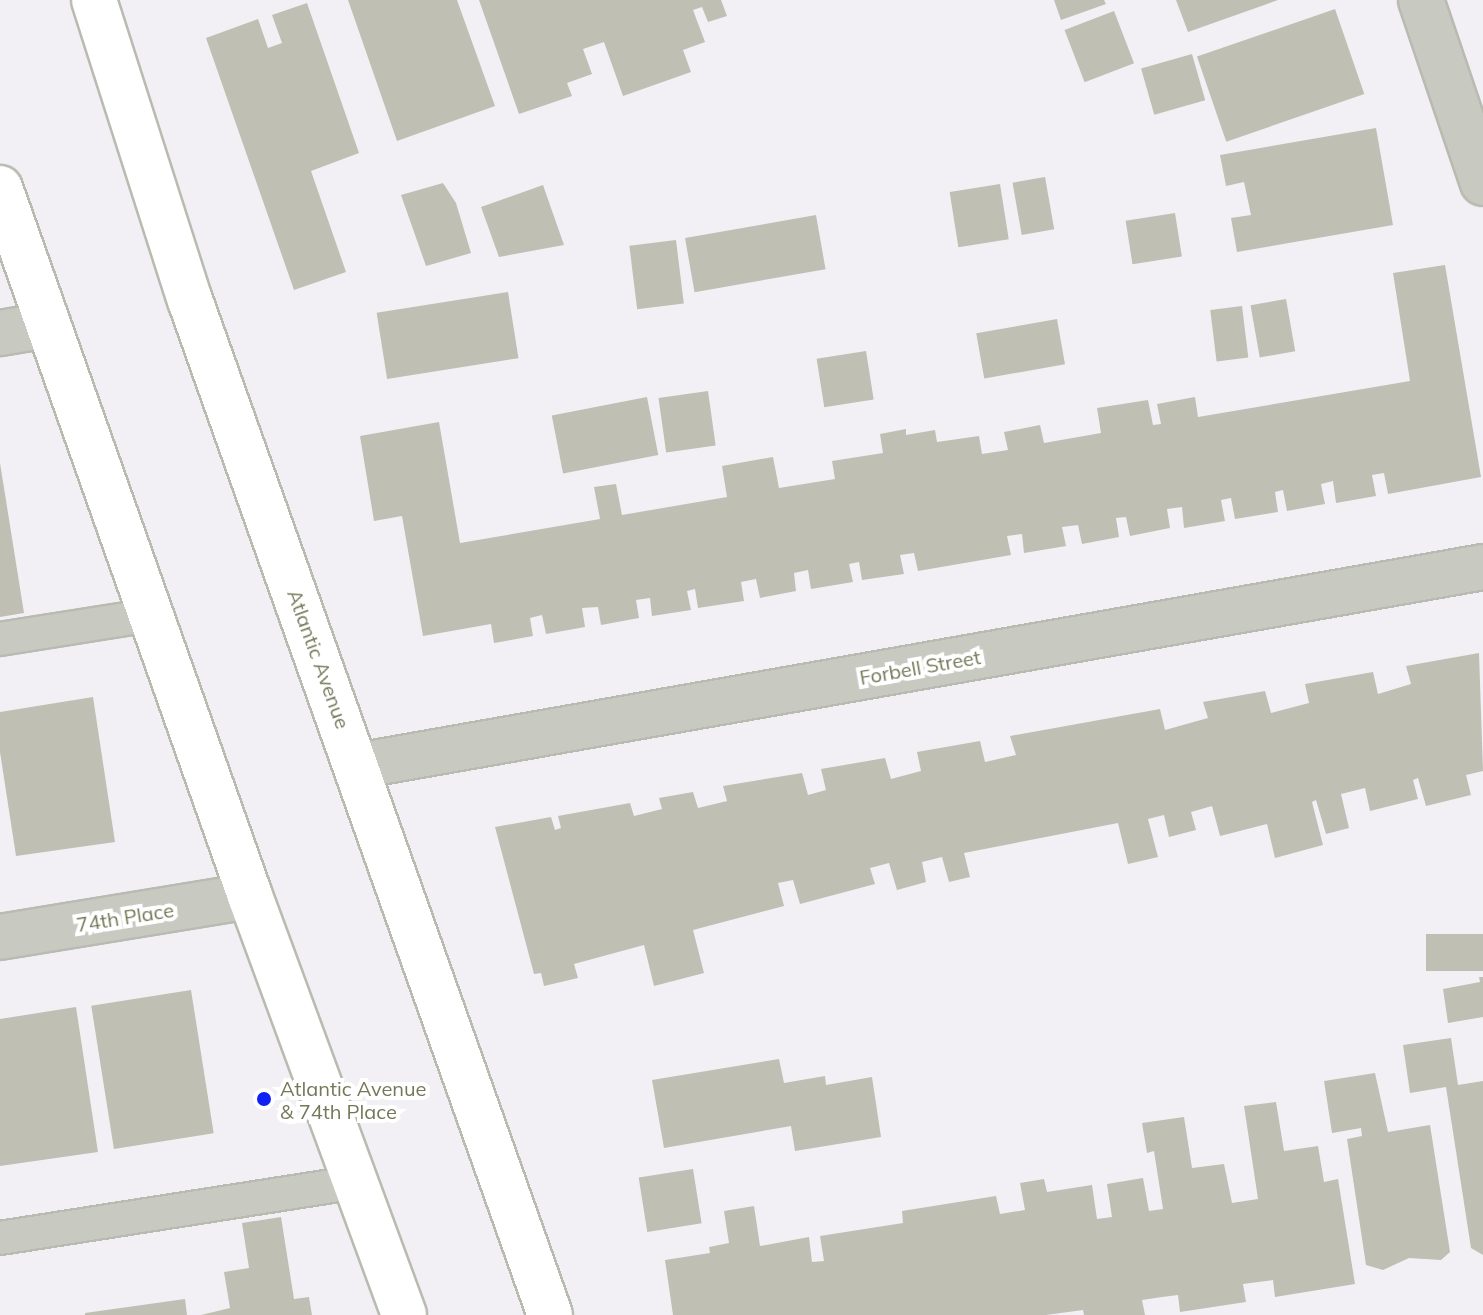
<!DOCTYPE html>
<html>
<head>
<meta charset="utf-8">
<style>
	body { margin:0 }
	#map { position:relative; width:1483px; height:1315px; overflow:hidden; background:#f3f0f5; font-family:Mulish,sans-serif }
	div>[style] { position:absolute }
	.building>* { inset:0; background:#bfbfb3; transform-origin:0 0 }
	.roads { filter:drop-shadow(2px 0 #b9bbb1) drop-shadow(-2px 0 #b9bbb1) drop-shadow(0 2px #b9bbb1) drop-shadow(0 -2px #b9bbb1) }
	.service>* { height:32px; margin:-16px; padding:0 16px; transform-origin:16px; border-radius:16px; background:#c8c9c1 }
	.minor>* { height:44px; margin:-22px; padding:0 22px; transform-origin:22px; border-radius:22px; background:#c8c9c1 }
	.primary>* { height:44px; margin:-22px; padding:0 22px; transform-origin:22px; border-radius:22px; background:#fff }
	.dots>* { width:22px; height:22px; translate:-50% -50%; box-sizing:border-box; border:4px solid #fff; border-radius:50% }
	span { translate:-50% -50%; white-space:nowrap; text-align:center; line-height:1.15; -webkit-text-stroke:8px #fff; paint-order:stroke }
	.street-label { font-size:20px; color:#747858 }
	.poi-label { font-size:20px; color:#747858 }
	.left { translate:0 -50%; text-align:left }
</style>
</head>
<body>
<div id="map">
	<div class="building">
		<div style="clip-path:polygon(348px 0,457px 0,495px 106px,397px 141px)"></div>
		<div style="clip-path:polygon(479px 0,721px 0,727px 16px,708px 22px,702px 7px,693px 10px,705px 42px,683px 50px,691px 72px,623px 96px,604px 42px,583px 49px,592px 74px,567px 83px,572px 96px,519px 114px)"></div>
		<div style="clip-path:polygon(1054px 0,1104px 0,1106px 4px,1061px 20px)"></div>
		<div style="clip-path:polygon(1176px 0,1278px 0,1188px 32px)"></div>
		<div style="clip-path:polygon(307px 3px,359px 153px,311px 171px,346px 272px,294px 290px,206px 38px,258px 19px,268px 48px,282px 43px,272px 15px)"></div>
		<div style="left:1335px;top:9px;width:90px;height:146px;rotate:71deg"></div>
		<div style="left:1114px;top:11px;width:56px;height:53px;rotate:69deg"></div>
		<div style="left:1192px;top:54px;width:48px;height:53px;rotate:74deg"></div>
		<div style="clip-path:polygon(1376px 128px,1393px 225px,1237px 252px,1231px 218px,1251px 215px,1244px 182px,1226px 186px,1220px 155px)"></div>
		<div style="left:1045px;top:177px;width:53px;height:33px;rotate:80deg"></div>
		<div style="clip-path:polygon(443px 183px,456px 203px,471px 253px,426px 266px,401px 195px)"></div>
		<div style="left:1000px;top:184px;width:56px;height:51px;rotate:81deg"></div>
		<div style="clip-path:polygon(543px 185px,564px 245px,499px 257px,481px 207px)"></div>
		<div style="left:1175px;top:213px;width:44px;height:50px;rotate:81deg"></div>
		<div style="left:816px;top:215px;width:55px;height:133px;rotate:80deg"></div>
		<div style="left:676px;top:240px;width:64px;height:47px;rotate:83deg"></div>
		<div style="clip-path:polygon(1445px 265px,1481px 477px,1388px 494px,1384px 473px,1372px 475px,1376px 496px,1336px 503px,1333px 481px,1321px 484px,1325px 504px,1287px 511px,1283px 490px,1275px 492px,1278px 512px,1235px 519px,1231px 498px,1221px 500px,1225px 521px,1184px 528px,1182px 507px,1167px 509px,1170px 528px,1130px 536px,1126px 517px,1116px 518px,1119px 537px,1082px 544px,1078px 525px,1062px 527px,1066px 546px,1024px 553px,1022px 534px,1007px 536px,1011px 555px,918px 571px,914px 553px,900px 555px,904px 574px,862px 580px,859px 562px,849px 564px,853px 582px,811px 589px,808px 570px,794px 573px,796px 591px,760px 598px,756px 579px,741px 582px,744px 601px,698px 608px,695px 589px,687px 591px,691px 610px,652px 616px,650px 598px,636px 600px,639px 618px,601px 625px,598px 607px,582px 608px,585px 627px,546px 634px,542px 615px,530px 618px,533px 636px,494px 643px,491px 624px,423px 636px,402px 516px,374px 521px,360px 436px,439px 422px,460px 543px,600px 519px,594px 487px,616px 484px,622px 515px,727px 497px,722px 466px,773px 457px,779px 488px,835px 479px,832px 461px,883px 453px,880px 434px,906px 429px,906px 435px,935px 430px,937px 442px,979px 436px,982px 454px,1008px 450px,1004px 432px,1040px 425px,1044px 443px,1101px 433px,1097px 408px,1148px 400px,1153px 425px,1161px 424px,1157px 404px,1195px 397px,1198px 417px,1410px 381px,1393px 273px)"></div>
		<div style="left:508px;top:292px;width:67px;height:133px;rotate:81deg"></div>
		<div style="left:1286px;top:299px;width:53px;height:36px;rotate:80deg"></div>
		<div style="left:1242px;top:306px;width:52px;height:32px;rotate:83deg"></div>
		<div style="left:1057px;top:319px;width:46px;height:82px;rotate:80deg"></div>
		<div style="left:866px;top:351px;width:49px;height:50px;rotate:81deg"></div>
		<div style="left:708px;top:391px;width:55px;height:50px;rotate:82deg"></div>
		<div style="left:647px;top:397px;width:59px;height:97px;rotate:79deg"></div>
		<div style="clip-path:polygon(0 463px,24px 613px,0 617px)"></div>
		<div style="clip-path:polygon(1479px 653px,1483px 771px,1466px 775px,1471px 795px,1426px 806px,1418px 778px,1413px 780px,1418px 799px,1370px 811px,1365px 788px,1341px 794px,1349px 828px,1326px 834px,1316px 800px,1312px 802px,1323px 845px,1275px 858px,1267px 824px,1220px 836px,1212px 806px,1191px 812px,1196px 830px,1169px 837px,1164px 815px,1148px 819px,1158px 857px,1128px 864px,1118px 823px,964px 853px,970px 877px,949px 882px,942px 857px,922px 862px,926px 882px,897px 890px,889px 863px,870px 868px,875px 884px,800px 904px,793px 880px,778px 883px,784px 906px,693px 930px,704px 973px,654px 986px,644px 945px,574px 964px,578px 978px,544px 986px,541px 973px,534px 974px,495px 827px,551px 817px,555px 830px,561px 828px,558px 816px,630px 803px,634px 816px,662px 809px,659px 798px,693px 792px,698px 808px,727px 801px,723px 786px,802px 773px,808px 795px,826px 790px,821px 769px,885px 758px,891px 779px,921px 771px,917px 752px,980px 741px,985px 762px,1016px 755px,1010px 736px,1160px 709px,1165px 730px,1208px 718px,1203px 702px,1265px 691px,1271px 713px,1309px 703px,1305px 684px,1373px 672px,1378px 694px,1411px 684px,1406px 666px)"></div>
		<div style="clip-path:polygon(93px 697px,115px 842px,16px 856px,0 752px,0 712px)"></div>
		<div style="left:1483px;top:934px;width:37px;height:57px;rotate:90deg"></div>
		<div style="clip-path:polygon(1479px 977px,1483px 977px,1483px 1017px,1448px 1023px,1443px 989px,1480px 982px)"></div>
		<div style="left:191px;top:990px;width:145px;height:101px;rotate:81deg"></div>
		<div style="clip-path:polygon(76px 1007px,98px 1152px,0 1166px,0 1019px)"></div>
		<div style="clip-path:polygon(1451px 1038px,1458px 1085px,1483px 1081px,1483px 1255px,1471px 1248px,1446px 1087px,1410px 1093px,1403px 1045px)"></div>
		<div style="clip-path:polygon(779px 1059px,784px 1083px,825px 1076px,826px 1085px,872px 1077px,881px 1137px,795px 1151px,791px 1126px,664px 1148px,652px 1080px)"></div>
		<div style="clip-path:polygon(1375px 1073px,1388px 1132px,1430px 1125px,1450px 1252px,1441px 1260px,1409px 1258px,1383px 1270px,1366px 1265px,1347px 1139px,1362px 1136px,1361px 1128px,1332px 1133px,1324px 1081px)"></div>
		<div style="clip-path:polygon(1276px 1102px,1284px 1151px,1318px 1146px,1324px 1182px,1338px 1179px,1355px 1284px,1275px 1297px,1273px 1280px,1243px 1284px,1246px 1302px,1180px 1312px,1178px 1295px,1162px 1297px,1142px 1300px,1145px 1315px,1084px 1315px,1083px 1310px,1046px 1315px,673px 1315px,665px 1260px,710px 1253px,709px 1247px,729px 1243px,724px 1211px,754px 1206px,760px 1246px,809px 1237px,812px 1262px,824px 1261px,820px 1236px,903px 1223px,902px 1211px,996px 1196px,1000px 1214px,1025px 1210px,1020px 1183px,1044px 1179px,1047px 1192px,1092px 1185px,1097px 1219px,1112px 1217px,1107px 1184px,1143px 1178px,1149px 1211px,1163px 1209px,1154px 1151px,1147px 1153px,1142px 1123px,1184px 1117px,1192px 1168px,1224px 1164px,1232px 1203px,1258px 1199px,1244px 1106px)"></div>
		<div style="left:693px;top:1169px;width:55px;height:55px;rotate:81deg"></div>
		<div style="clip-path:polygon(281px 1217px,294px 1299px,309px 1297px,312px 1315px,201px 1315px,230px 1308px,224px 1272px,249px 1268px,242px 1223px)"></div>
		<div style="clip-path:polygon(185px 1299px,187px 1315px,85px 1315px,85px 1313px)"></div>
	</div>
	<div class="roads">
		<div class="service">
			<div style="left:0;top:639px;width:153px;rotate:-9deg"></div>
			<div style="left:0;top:1238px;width:360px;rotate:-8.9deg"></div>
		</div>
		<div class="minor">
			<div style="left:1421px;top:0;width:193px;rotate:71.3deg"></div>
			<div style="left:0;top:333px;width:49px;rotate:-9.5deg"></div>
			<div style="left:357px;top:766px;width:1143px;rotate:-10.02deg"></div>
			<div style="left:0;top:937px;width:253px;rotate:-9.3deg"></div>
		</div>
		<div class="primary">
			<div style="left:94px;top:0;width:315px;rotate:72.3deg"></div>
			<div style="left:190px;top:300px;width:1077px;rotate:70.47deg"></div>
			<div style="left:0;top:188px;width:751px;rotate:70.55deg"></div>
			<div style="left:250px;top:896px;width:446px;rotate:69.8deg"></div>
		</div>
	</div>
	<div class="dots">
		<div style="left:264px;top:1099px;background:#1020f5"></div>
	</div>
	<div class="street-label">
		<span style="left:319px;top:659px;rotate:70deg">Atlantic Avenue</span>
		<span style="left:920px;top:667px;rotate:-10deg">Forbell Street</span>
		<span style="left:125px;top:917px;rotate:-9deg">74th Place</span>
	</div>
	<div class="poi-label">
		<span class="left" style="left:280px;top:1100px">Atlantic Avenue<br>&amp; 74th Place</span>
	</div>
</div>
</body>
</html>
